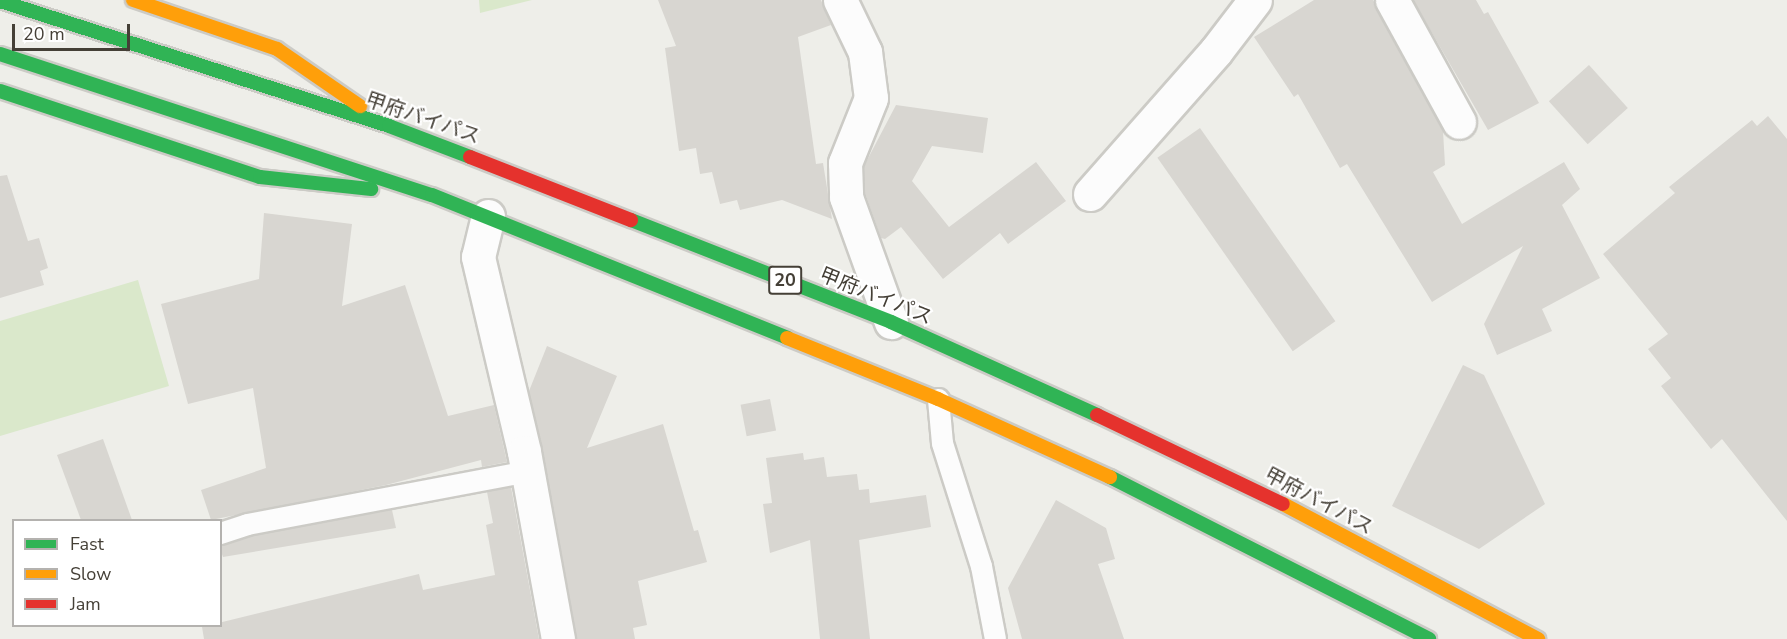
<!DOCTYPE html>
<html>
<head>
<meta charset="utf-8">
<style>
	body { margin:0 }
	#map { position:relative; width:1787px; height:639px; overflow:hidden; background:#eeeee9; font-family:"Nunito Sans","Noto Sans JP",sans-serif }
	div>[style] { position:absolute }
	.green>* { inset:0; background:#dae8cb }
	.building>* { inset:0; background:#d8d6d1; transform-origin:0 0 }
	.roads { filter:drop-shadow(2px 0 #cccbc6) drop-shadow(-2px 0 #cccbc6) drop-shadow(0 2px #cccbc6) drop-shadow(0 -2px #cccbc6) }
	.lane>* { height:21px; margin:-10.5px; padding:0 10.5px; transform-origin:10.5px; border-radius:10.5px; background:#fcfcfc }
	.street>* { height:33px; margin:-16.5px; padding:0 16.5px; transform-origin:16.5px; border-radius:16.5px; background:#fcfcfc }
	.fast>* { height:14px; margin:-7px; padding:0 7px; transform-origin:7px; border-radius:7px; background:#30b455 }
	.slow>* { height:14px; margin:-7px; padding:0 7px; transform-origin:7px; border-radius:7px; background:#ff9f0a }
	.jam>* { height:14px; margin:-7px; padding:0 7px; transform-origin:7px; border-radius:7px; background:#e5322d }
	span { translate:-50% -50%; white-space:nowrap; text-align:center; line-height:1.15; -webkit-text-stroke:4.5px #fff; paint-order:stroke }
	.shield-label span { padding:2px 4px; background:#fff; border:2px solid; border-radius:4px; -webkit-text-stroke-width:0 }
	.shield-label { font-size:18px; color:#443f36; font-weight:700 }
	.street-label { font-size:20px; color:#443f36 }
	.legend { position:absolute; left:12px; top:519px; width:210px; height:108px; box-sizing:border-box; background:#fff; border:2px solid #b4b2af; margin:0; padding:8px 10px; list-style:none; font-size:18px; color:#443f36 }
	.legend li { display:flex; align-items:center; gap:12px; height:30px }
	.legend b { width:30px; border:2px solid #b4b2af }
	.scale { position:absolute; left:12px; top:24px; width:118px; height:27px; box-sizing:border-box; border:3px solid #443f36; border-top:0; padding-left:8px; font-size:18px; line-height:21px; white-space:nowrap; color:#443f36; -webkit-text-stroke:4px #fff; paint-order:stroke }
</style>
</head>
<body>
<div id="map">
	<div class="green">
		<div style="clip-path:polygon(479px 0,532px 0,480px 13px)"></div>
		<div style="clip-path:polygon(138px 280px,169px 386px,0 436px,0 321px)"></div>
	</div>
	<div class="building">
		<div style="clip-path:polygon(658px 0,821px 0,831px 25px,798px 37px,816px 164px,823px 163px,832px 219px,782px 200px,740px 210px,737px 200px,720px 204px,712px 172px,700px 174px,696px 148px,679px 151px,665px 48px,676px 46px)"></div>
		<div style="clip-path:polygon(1314px 0,1373px 0,1443px 131px,1445px 165px,1433px 172px,1462px 224px,1564px 162px,1580px 189px,1562px 205px,1600px 278px,1542px 309px,1552px 331px,1497px 355px,1484px 324px,1523px 246px,1432px 302px,1347px 164px,1340px 168px,1298px 94px,1294px 97px,1254px 37px)"></div>
		<div style="clip-path:polygon(1413px 0,1476px 0,1484px 14px,1488px 12px,1539px 103px,1488px 130px)"></div>
		<div style="left:1589px;top:65px;width:58px;height:54px;rotate:48deg"></div>
		<div style="clip-path:polygon(896px 105px,988px 118px,983px 153px,932px 146px,912px 181px,949px 227px,1036px 162px,1066px 201px,1008px 244px,1000px 233px,943px 279px,901px 227px,885px 239px,881px 238px,865px 193px,864px 166px)"></div>
		<div style="clip-path:polygon(1768px 116px,1787px 139px,1787px 521px,1722px 439px,1711px 449px,1661px 386px,1671px 378px,1648px 349px,1668px 334px,1603px 254px,1675px 193px,1669px 187px,1752px 120px,1757px 126px)"></div>
		<div style="left:1200px;top:128px;width:236px;height:52px;rotate:55deg"></div>
		<div style="clip-path:polygon(7px 175px,28px 241px,39px 238px,48px 268px,40px 271px,44px 285px,0 298px,0 176px)"></div>
		<div style="clip-path:polygon(264px 213px,352px 224px,342px 306px,405px 285px,448px 416px,494px 405px,507px 462px,482px 467px,481px 460px,386px 485px,211px 520px,201px 490px,266px 468px,253px 388px,188px 404px,161px 304px,259px 279px)"></div>
		<div style="clip-path:polygon(547px 346px,617px 376px,587px 448px,663px 424px,694px 531px,698px 530px,707px 562px,638px 581px,647px 625px,633px 628px,635px 639px,576px 639px,529px 391px)"></div>
		<div style="clip-path:polygon(1463px 365px,1484px 375px,1545px 504px,1479px 549px,1392px 506px)"></div>
		<div style="left:770px;top:399px;width:32px;height:30px;rotate:79deg"></div>
		<div style="clip-path:polygon(103px 439px,132px 520px,81px 520px,57px 455px)"></div>
		<div style="clip-path:polygon(803px 453px,804px 460px,824px 457px,827px 477px,857px 474px,859px 490px,869px 489px,870px 503px,926px 495px,931px 527px,859px 540px,870px 639px,820px 639px,810px 540px,770px 553px,763px 504px,772px 503px,766px 458px)"></div>
		<div style="clip-path:polygon(511px 487px,539px 639px,204px 639px,202px 627px,419px 574px,423px 590px,495px 575px,486px 525px,493px 523px,487px 492px)"></div>
		<div style="clip-path:polygon(1056px 500px,1106px 528px,1115px 559px,1098px 564px,1124px 639px,1022px 639px,1008px 588px)"></div>
		<div style="clip-path:polygon(392px 510px,396px 528px,223px 557px,220px 549px,220px 545px,250px 536px)"></div>
	</div>
	<div class="roads">
		<div class="lane">
			<div style="left:938px;top:399px;width:44px;rotate:84.8deg"></div>
			<div style="left:942px;top:443px;width:129px;rotate:72.4deg"></div>
			<div style="left:981px;top:566px;width:74px;rotate:79.1deg"></div>
			<div style="left:220px;top:533px;width:28px;rotate:-18deg"></div>
			<div style="left:247px;top:524px;width:285px;rotate:-10.7deg"></div>
		</div>
		<div class="street">
			<div style="left:840px;top:0;width:58px;rotate:64.3deg"></div>
			<div style="left:865px;top:52px;width:46px;rotate:82.6deg"></div>
			<div style="left:871px;top:98px;width:70px;rotate:111.8deg"></div>
			<div style="left:845px;top:163px;width:34px;rotate:88deg"></div>
			<div style="left:846px;top:197px;width:133px;rotate:70.2deg"></div>
			<div style="left:1392px;top:0;width:139px;rotate:61.2deg"></div>
			<div style="left:1090px;top:194px;width:191px;rotate:-48.6deg"></div>
			<div style="left:1216px;top:51px;width:64px;rotate:-52.6deg"></div>
			<div style="left:488px;top:216px;width:42px;rotate:103.7deg"></div>
			<div style="left:478px;top:257px;width:200px;rotate:76.7deg"></div>
			<div style="left:524px;top:452px;width:190px;rotate:79.7deg"></div>
		</div>
		<div class="fast">
			<div style="left:0;top:1px;width:409px;rotate:17.8deg"></div>
			<div style="left:389px;top:126px;width:87px;rotate:20.9deg"></div>
			<div style="left:0;top:54px;width:454px;rotate:18.1deg"></div>
			<div style="left:432px;top:195px;width:383px;rotate:21.9deg"></div>
			<div style="left:0;top:91px;width:274px;rotate:18.3deg"></div>
			<div style="left:260px;top:177px;width:112px;rotate:6.2deg"></div>
			<div style="left:631px;top:220px;width:279px;rotate:21.4deg"></div>
			<div style="left:891px;top:322px;width:226px;rotate:24.3deg"></div>
			<div style="left:1110px;top:477px;width:358px;rotate:26.9deg"></div>
		</div>
		<div class="slow">
			<div style="left:133px;top:0;width:152px;rotate:18.8deg"></div>
			<div style="left:277px;top:49px;width:101px;rotate:34.5deg"></div>
			<div style="left:787px;top:338px;width:163px;rotate:22deg"></div>
			<div style="left:938px;top:399px;width:189px;rotate:24.4deg"></div>
			<div style="left:1283px;top:504px;width:289px;rotate:27.9deg"></div>
		</div>
		<div class="jam">
			<div style="left:470px;top:157px;width:173px;rotate:21.4deg"></div>
			<div style="left:1097px;top:415px;width:206px;rotate:25.6deg"></div>
		</div>
	</div>
	<div class="shield-label">
		<span style="left:785px;top:280px">20</span>
	</div>
	<div class="street-label">
		<span style="left:423px;top:118px;rotate:19deg">甲府バイパス</span>
		<span style="left:876px;top:296px;rotate:22deg">甲府バイパス</span>
		<span style="left:1319px;top:501px;rotate:28deg">甲府バイパス</span>
	</div>
	<ul class="legend">
	<li><b style="height:8px;background:#30b455"></b>Fast</li>
	<li><b style="height:8px;background:#ff9f0a"></b>Slow</li>
	<li><b style="height:8px;background:#e5322d"></b>Jam</li>
	</ul>
	<div class="scale">20 m</div>
</div>
</body>
</html>
